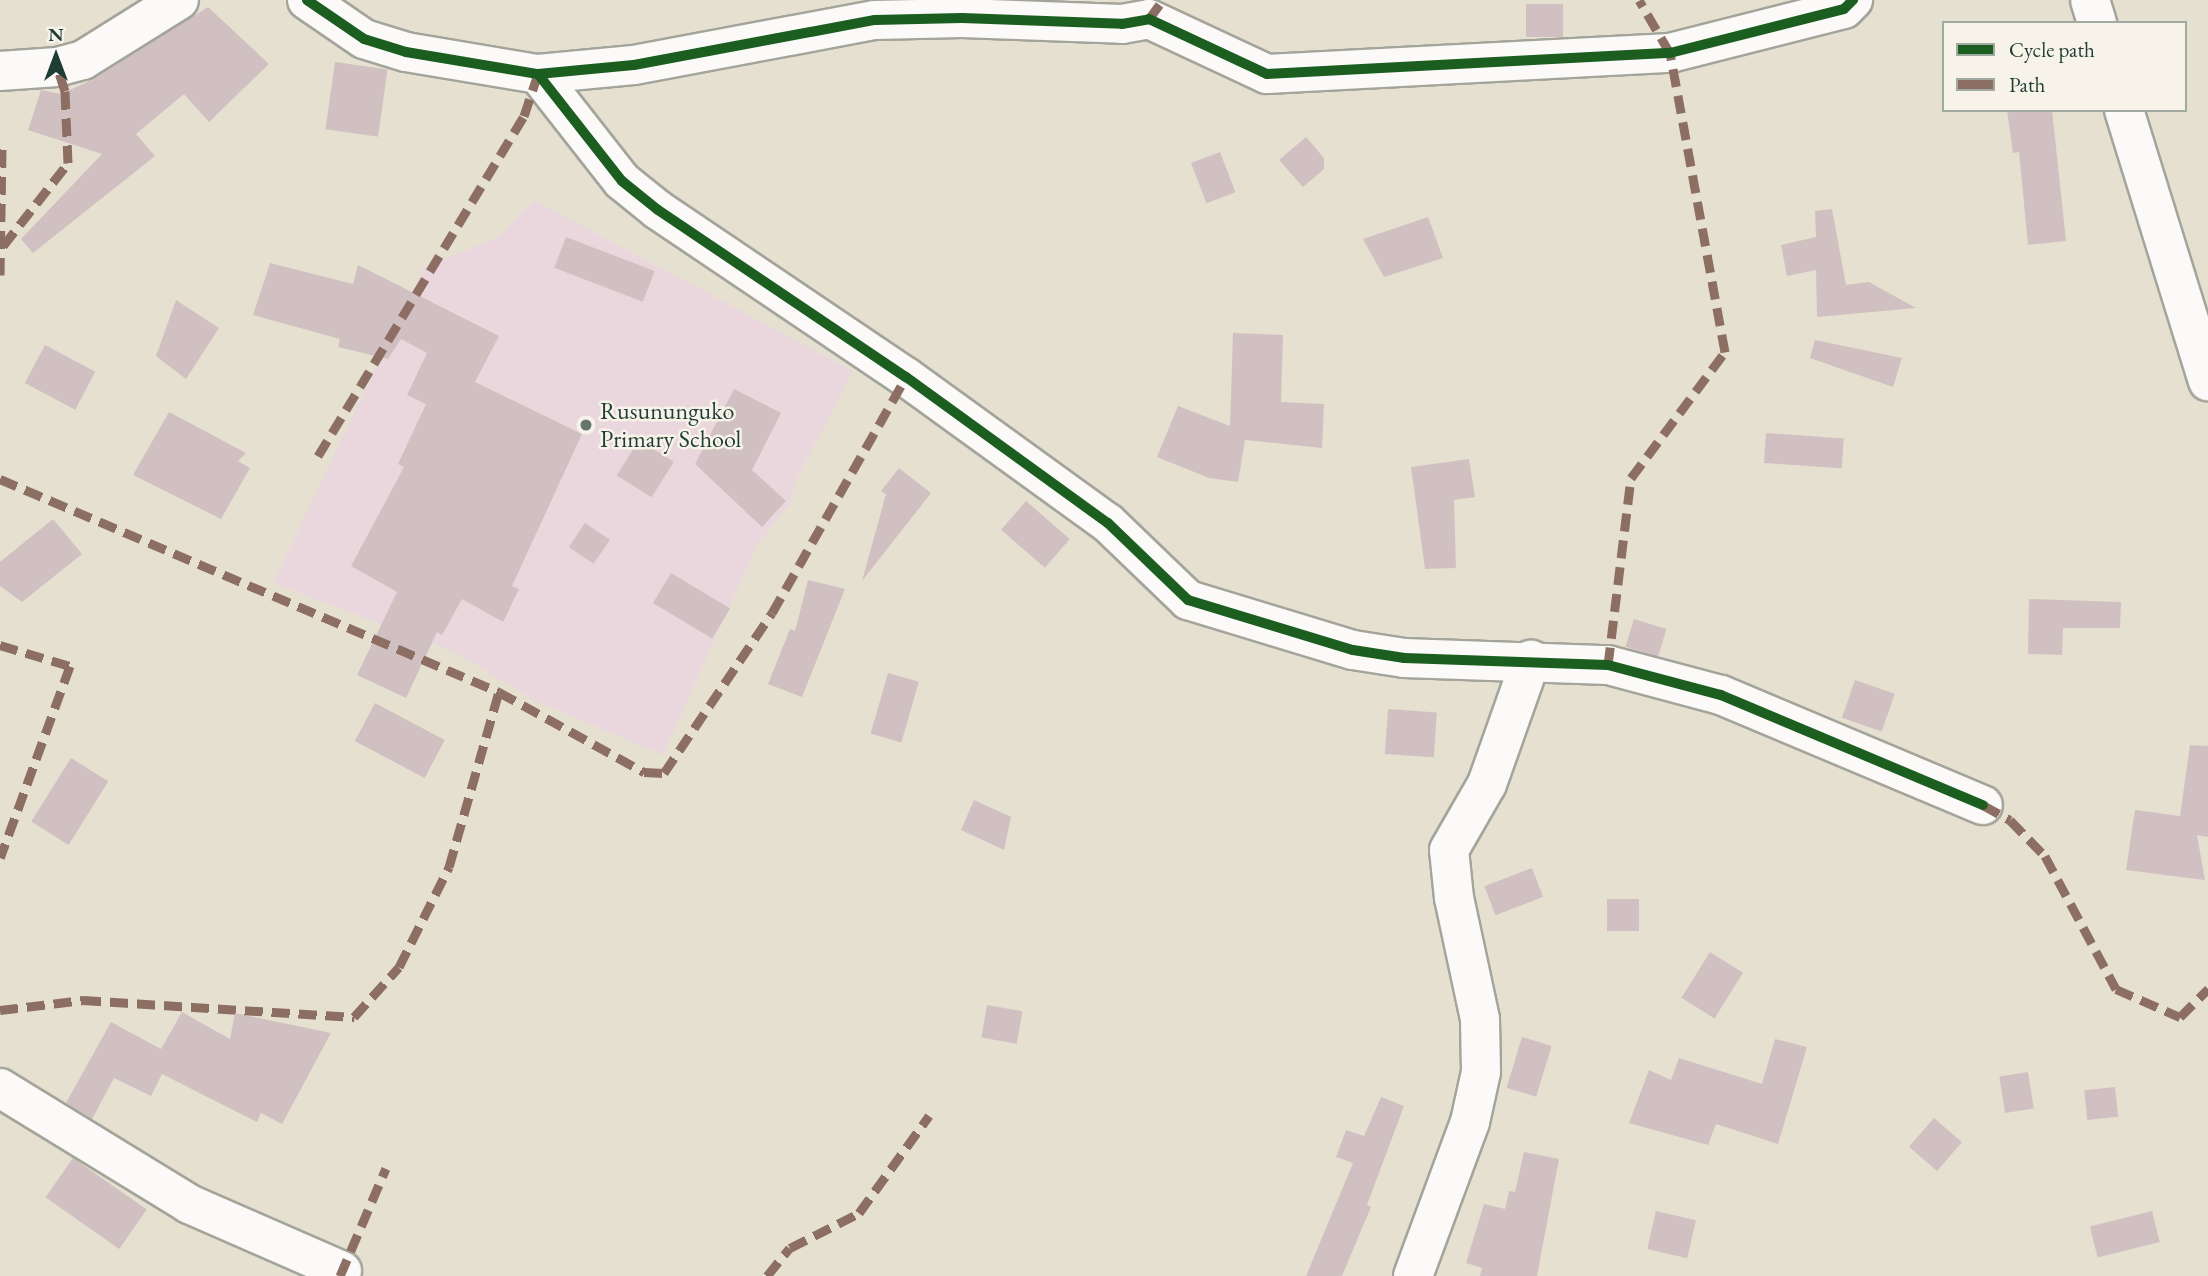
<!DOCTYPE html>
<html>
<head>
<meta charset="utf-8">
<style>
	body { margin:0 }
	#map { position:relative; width:2208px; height:1276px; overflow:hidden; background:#e6e0d1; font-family:"EB Garamond",serif }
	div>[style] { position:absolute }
	.built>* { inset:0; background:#ead7de }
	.building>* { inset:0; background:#d1c0c1; transform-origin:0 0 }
	.roads { filter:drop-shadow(2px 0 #a3a49a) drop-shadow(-2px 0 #a3a49a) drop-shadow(0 2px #a3a49a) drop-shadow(0 -2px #a3a49a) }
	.minor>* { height:38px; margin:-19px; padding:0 19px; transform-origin:19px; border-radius:19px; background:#fbfaf8 }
	.quiet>* { height:9px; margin-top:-4.5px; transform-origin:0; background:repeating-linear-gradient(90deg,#8d6e63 0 18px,transparent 0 27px) }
	.cycleway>* { height:10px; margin:-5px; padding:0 5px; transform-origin:5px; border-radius:5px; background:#1b5e20 }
	.dots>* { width:19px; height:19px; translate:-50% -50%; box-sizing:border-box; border:4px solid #f7f3e8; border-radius:50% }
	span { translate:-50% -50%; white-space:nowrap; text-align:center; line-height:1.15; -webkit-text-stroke:5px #f7f3e8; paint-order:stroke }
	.poi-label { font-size:24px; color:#1f3d34 }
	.left { translate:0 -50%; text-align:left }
	.legend { position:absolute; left:1942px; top:21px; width:245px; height:91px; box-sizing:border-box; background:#f7f3e8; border:2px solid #a1aaa0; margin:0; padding:9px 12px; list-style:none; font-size:21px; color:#1f3d34 }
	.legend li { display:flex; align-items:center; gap:14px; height:35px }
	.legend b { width:35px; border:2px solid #a1aaa0 }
	.north { position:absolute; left:21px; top:21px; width:70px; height:70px; -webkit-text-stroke:5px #f7f3e8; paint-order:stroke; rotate:0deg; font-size:19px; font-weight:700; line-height:28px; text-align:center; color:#1f3d34 }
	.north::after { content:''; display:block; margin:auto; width:24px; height:32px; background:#1f3d34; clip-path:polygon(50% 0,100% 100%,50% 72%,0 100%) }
</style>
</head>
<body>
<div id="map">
	<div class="built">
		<div style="clip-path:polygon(534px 200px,853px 371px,796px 480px,790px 503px,757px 545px,663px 755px,533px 700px,455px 652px,273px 583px,424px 267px,499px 237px)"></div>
	</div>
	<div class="building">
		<div style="left:1563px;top:4px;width:33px;height:37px;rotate:90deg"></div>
		<div style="clip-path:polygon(208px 7px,269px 64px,209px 122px,184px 94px,136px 134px,155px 156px,33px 253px,21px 239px,102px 154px,28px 130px,41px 90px,61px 94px,94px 79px)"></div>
		<div style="left:335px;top:62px;width:53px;height:68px;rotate:8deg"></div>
		<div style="clip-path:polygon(2007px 110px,2052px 110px,2066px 241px,2028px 245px,2019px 152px,2013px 153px)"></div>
		<div style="clip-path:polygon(1306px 137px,1324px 158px,1324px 169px,1303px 187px,1279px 160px)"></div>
		<div style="left:1220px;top:152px;width:43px;height:31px;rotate:69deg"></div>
		<div style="clip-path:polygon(1832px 209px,1846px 285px,1869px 282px,1916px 308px,1817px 317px,1816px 270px,1787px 276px,1781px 245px,1816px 237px,1815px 211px)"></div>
		<div style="clip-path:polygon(1428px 217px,1443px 258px,1384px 277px,1363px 239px)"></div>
		<div style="left:566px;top:237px;width:95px;height:33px;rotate:21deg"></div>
		<div style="clip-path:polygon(270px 263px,353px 284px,358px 265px,499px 336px,475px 382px,582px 434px,512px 586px,519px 589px,503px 622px,462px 599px,442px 635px,437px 632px,406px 698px,357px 675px,397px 592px,351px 566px,404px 467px,398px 464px,426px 404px,407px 395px,427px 353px,401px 339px,388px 359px,338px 347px,340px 339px,253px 315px)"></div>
		<div style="clip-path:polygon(176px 300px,219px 328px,186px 379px,156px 356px)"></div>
		<div style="clip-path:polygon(1233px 333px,1283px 335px,1281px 402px,1324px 404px,1322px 448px,1245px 440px,1238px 482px,1209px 478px,1157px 457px,1178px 406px,1230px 426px)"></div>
		<div style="clip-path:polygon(1815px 340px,1902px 358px,1893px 387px,1810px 358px)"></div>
		<div style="left:45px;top:345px;width:57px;height:43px;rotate:28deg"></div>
		<div style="clip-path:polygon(734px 389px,781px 413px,752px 470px,786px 501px,762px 527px,695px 464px)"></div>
		<div style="clip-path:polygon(169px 412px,246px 453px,238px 461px,250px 468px,221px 519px,133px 475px)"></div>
		<div style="left:1766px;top:433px;width:78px;height:30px;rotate:4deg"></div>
		<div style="left:639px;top:440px;width:41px;height:42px;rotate:32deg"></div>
		<div style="clip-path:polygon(1469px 459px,1475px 497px,1454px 500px,1456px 568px,1425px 569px,1411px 467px)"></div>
		<div style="clip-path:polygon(899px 468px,931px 493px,862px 581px,886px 494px,881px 491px)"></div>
		<div style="left:1026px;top:501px;width:58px;height:38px;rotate:41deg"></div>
		<div style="clip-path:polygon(53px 519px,82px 554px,22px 602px,0 586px,0 562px)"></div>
		<div style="left:585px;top:523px;width:30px;height:29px;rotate:34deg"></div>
		<div style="left:671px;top:573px;width:69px;height:35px;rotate:31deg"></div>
		<div style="clip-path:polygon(808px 580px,845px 589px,802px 697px,768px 684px,790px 629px,795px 631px)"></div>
		<div style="clip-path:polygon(2029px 599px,2121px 602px,2120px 628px,2063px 628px,2062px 655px,2028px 654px)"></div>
		<div style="left:1634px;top:619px;width:34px;height:29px;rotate:17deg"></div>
		<div style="left:888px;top:673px;width:32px;height:63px;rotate:16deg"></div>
		<div style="left:1855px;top:680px;width:42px;height:40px;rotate:19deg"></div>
		<div style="left:375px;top:703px;width:79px;height:43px;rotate:28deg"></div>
		<div style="left:1388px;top:709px;width:49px;height:45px;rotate:4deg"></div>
		<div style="clip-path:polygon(2190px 745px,2208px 746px,2208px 837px,2197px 835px,2205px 880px,2126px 870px,2135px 810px,2180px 816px)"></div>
		<div style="left:71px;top:758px;width:44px;height:75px;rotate:32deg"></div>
		<div style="clip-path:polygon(974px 800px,1011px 817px,1004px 850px,961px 830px)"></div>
		<div style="left:1532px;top:868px;width:31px;height:51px;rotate:69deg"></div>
		<div style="left:1607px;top:899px;width:32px;height:32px"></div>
		<div style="left:1710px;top:952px;width:39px;height:54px;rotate:32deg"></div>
		<div style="left:987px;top:1005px;width:36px;height:33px;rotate:10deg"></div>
		<div style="clip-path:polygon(182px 1012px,230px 1039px,235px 1013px,331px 1033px,282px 1124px,261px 1113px,257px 1122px,162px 1074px,151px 1096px,114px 1078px,92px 1119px,66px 1103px,111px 1022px,161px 1049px)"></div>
		<div style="left:1522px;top:1037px;width:31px;height:53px;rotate:17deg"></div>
		<div style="clip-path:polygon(1775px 1039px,1807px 1047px,1778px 1144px,1716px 1124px,1708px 1145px,1629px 1123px,1649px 1070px,1671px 1080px,1679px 1058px,1762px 1084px)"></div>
		<div style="left:2028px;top:1072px;width:37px;height:29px;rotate:81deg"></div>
		<div style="left:2115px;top:1087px;width:30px;height:31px;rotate:84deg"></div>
		<div style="clip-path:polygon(1381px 1097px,1404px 1106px,1367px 1205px,1371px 1207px,1342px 1276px,1306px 1276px,1353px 1163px,1336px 1157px,1346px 1130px,1364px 1136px)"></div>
		<div style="left:1934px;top:1118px;width:37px;height:38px;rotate:41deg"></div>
		<div style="clip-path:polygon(1524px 1152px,1559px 1159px,1537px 1276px,1480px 1276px,1482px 1268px,1466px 1263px,1484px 1204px,1505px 1209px,1509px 1191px,1515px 1192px)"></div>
		<div style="left:73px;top:1158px;width:90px;height:48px;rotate:35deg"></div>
		<div style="left:1656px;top:1211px;width:41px;height:39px;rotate:13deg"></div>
		<div style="left:2152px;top:1211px;width:32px;height:64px;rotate:76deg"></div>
	</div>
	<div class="roads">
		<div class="minor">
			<div style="left:307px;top:0;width:69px;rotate:34.4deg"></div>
			<div style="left:364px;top:39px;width:44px;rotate:17.2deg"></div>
			<div style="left:406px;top:52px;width:134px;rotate:9.5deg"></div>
			<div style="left:538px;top:74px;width:96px;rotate:-5.4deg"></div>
			<div style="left:634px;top:65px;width:245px;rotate:-10.6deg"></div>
			<div style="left:875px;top:20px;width:87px;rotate:-1.3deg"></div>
			<div style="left:962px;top:18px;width:160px;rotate:2.1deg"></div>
			<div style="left:1122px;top:24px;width:27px;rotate:-10deg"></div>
			<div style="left:1149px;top:19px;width:130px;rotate:25deg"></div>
			<div style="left:1267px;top:74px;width:404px;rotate:-3deg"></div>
			<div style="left:1670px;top:53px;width:179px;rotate:-14.2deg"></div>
			<div style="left:1844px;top:9px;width:13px;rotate:-45deg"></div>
			<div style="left:2090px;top:0;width:24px;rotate:73deg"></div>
			<div style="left:0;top:71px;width:57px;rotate:-4deg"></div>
			<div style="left:57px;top:67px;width:27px;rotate:-15deg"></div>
			<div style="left:83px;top:60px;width:113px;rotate:-32deg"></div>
			<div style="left:538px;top:74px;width:136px;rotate:51.9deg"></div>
			<div style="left:622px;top:181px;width:46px;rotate:38.9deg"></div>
			<div style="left:658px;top:210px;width:299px;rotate:34deg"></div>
			<div style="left:906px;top:377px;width:249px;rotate:35.9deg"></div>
			<div style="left:1108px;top:523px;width:111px;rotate:43.9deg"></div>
			<div style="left:1188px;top:600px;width:172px;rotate:16.9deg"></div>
			<div style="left:1353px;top:650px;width:52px;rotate:8.9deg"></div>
			<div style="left:1404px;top:658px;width:204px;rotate:2deg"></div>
			<div style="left:1608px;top:665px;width:117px;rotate:14.9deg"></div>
			<div style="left:1721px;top:695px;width:284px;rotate:22.8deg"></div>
			<div style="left:2124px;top:110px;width:284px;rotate:72.8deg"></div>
			<div style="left:0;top:1088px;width:222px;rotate:31.5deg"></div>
			<div style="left:189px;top:1204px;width:167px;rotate:23.6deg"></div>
			<div style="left:1413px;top:1276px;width:164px;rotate:-69.7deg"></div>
			<div style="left:1470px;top:1122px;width:51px;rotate:-77.6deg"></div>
			<div style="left:1481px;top:1072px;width:53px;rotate:-91.1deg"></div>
			<div style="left:1480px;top:1019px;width:124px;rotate:-102.1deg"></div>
			<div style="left:1454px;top:898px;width:48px;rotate:-95.9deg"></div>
			<div style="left:1449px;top:850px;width:76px;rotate:-60.1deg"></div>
			<div style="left:1487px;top:784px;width:132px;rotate:-70.5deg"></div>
		</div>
	</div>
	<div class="quiet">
		<div style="left:1149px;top:19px;width:24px;rotate:-54deg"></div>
		<div style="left:3px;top:246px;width:105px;rotate:-51.9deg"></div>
		<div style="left:68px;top:163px;width:72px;rotate:-92.4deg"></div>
		<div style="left:65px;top:91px;width:25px;rotate:-108deg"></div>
		<div style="left:0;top:275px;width:128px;rotate:-89.1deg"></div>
		<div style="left:318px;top:456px;width:398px;rotate:-58.8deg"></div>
		<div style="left:524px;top:116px;width:44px;rotate:-71.6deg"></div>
		<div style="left:0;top:479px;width:543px;rotate:23.12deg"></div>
		<div style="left:499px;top:692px;width:166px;rotate:28.9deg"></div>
		<div style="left:644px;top:772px;width:20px;rotate:3deg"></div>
		<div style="left:664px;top:773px;width:193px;rotate:-56deg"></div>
		<div style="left:772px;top:613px;width:271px;rotate:-60.4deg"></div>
		<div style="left:0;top:645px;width:73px;rotate:16.7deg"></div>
		<div style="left:70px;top:666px;width:204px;rotate:110deg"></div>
		<div style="left:1608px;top:665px;width:188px;rotate:-83deg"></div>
		<div style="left:1631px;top:478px;width:157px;rotate:-53.3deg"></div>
		<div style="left:1725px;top:352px;width:304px;rotate:-100.4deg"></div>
		<div style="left:1670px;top:53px;width:61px;rotate:-120.3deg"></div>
		<div style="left:1983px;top:805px;width:31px;rotate:29deg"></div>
		<div style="left:2010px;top:820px;width:50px;rotate:45.8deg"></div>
		<div style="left:2045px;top:856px;width:151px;rotate:61.9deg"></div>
		<div style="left:2116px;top:989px;width:70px;rotate:23.6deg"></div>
		<div style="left:2180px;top:1017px;width:40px;rotate:-45deg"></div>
		<div style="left:0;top:1010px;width:84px;rotate:-6.9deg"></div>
		<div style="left:83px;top:1000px;width:272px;rotate:3.6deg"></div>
		<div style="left:354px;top:1017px;width:67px;rotate:-48deg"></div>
		<div style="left:399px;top:967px;width:112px;rotate:-63.4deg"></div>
		<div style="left:449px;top:867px;width:182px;rotate:-74.1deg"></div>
		<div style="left:340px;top:1276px;width:117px;rotate:-66.9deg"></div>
		<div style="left:767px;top:1276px;width:36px;rotate:-51deg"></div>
		<div style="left:790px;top:1248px;width:77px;rotate:-26.9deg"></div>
		<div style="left:859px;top:1213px;width:120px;rotate:-54.2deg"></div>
	</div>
	<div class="cycleway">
		<div style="left:307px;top:0;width:69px;rotate:34.4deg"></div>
		<div style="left:364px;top:39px;width:44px;rotate:17.2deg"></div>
		<div style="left:406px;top:52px;width:134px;rotate:9.5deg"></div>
		<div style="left:538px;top:74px;width:96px;rotate:-5.4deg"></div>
		<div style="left:634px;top:65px;width:245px;rotate:-10.6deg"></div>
		<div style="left:875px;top:20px;width:87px;rotate:-1.3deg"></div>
		<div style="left:962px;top:18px;width:160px;rotate:2.1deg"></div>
		<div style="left:1122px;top:24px;width:27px;rotate:-10deg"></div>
		<div style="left:1149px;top:19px;width:130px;rotate:25deg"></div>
		<div style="left:1267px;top:74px;width:404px;rotate:-3deg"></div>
		<div style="left:1670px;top:53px;width:179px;rotate:-14.2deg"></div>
		<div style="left:1844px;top:9px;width:13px;rotate:-45deg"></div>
		<div style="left:538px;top:74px;width:136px;rotate:51.9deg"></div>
		<div style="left:622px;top:181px;width:46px;rotate:38.9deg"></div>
		<div style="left:658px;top:210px;width:299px;rotate:34deg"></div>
		<div style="left:906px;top:377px;width:249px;rotate:35.9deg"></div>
		<div style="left:1108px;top:523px;width:111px;rotate:43.9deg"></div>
		<div style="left:1188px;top:600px;width:172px;rotate:16.9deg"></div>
		<div style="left:1353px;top:650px;width:52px;rotate:8.9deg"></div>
		<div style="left:1404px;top:658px;width:204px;rotate:2deg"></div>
		<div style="left:1608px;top:665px;width:117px;rotate:14.9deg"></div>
		<div style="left:1721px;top:695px;width:284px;rotate:22.8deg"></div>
	</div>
	<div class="dots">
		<div style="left:586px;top:425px;background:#65766b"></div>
	</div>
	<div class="poi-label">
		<span class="left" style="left:600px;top:425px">Rusununguko<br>Primary School</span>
	</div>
	<ul class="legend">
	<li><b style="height:9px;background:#1b5e20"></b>Cycle path</li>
	<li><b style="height:9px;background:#8d6e63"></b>Path</li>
	</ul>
	<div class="north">N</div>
</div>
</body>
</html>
